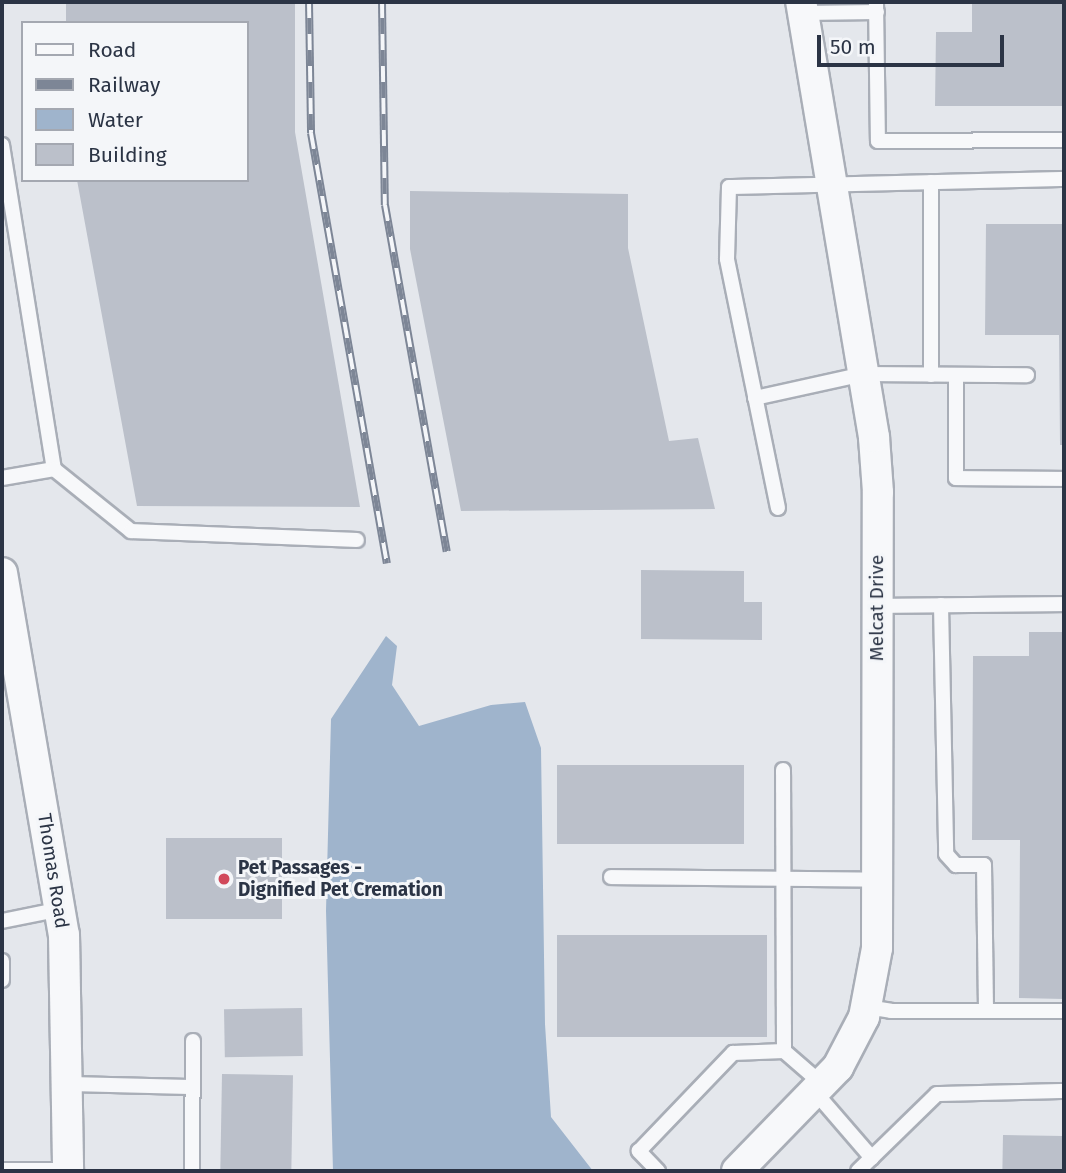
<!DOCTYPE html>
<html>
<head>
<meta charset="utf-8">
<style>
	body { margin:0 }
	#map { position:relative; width:1066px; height:1173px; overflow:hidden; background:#e4e7ec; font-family:"Fira Sans",sans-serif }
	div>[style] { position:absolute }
	.water>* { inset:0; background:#9fb4cc }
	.building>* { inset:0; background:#bbc0ca; transform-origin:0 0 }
	.roads { filter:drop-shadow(2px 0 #a9aeb7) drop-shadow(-2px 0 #a9aeb7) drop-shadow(0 2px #a9aeb7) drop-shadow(0 -2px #a9aeb7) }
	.lane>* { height:14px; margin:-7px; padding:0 7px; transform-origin:7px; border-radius:7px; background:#f7f8fa }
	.street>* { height:30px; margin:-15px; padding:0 15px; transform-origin:15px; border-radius:15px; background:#f7f8fa }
	.rail>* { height:8px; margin-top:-4px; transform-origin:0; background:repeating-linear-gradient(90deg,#f4f6f9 0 16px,#7d8696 0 32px); box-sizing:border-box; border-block:2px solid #7d8696 }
	.dots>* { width:19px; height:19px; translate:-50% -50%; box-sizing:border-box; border:4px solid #f4f6f9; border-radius:50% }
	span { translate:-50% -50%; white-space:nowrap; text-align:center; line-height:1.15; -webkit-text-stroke:6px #f4f6f9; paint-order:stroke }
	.street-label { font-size:19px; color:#2b3445 }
	.poi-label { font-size:19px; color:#2b3445; font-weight:700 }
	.left { translate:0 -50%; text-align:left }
	.frame { position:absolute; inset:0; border:4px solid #2b3445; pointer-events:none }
	.legend { position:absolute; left:21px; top:21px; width:228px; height:161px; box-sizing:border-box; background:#f4f6f9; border:2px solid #a4a8b1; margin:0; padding:9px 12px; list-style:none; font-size:21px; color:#2b3445 }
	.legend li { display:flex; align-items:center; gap:14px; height:35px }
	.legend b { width:35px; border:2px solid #a4a8b1 }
	.scale { position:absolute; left:817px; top:35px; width:187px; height:32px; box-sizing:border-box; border:4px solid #2b3445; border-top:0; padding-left:9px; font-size:21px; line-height:24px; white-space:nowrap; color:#2b3445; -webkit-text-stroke:5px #f4f6f9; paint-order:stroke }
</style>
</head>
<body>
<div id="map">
	<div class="water">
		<div style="clip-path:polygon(386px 636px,397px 646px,392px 685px,419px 726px,491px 705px,525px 702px,541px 748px,545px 1024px,551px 1117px,593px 1171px,333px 1171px,326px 911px,331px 719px)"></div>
	</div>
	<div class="building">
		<div style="clip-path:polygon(66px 2px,295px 2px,295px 132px,360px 507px,137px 506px,77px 180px,247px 180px,247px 23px,66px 23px)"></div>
		<div style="clip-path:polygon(972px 2px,1064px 2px,1064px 106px,935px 106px,936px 32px,972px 32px)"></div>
		<div style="clip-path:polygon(410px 191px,628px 194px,628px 248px,669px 441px,698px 438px,715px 509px,461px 511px,410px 249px)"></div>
		<div style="clip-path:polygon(986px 224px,1064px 224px,1064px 445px,1060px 445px,1059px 335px,985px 335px)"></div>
		<div style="clip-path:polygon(641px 570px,744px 571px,744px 602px,762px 602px,762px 640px,641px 639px)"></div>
		<div style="clip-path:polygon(1029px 632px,1064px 632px,1064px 999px,1019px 998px,1020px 840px,972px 840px,973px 656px,1029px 656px)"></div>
		<div style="left:557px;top:765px;width:187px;height:79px"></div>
		<div style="left:166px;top:838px;width:116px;height:81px"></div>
		<div style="left:557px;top:935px;width:210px;height:102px"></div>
		<div style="left:302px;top:1008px;width:48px;height:78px;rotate:89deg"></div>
		<div style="left:222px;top:1074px;width:71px;height:97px;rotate:1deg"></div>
		<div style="left:1003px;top:1135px;width:61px;height:36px;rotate:1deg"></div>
	</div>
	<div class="roads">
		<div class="lane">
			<div style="left:876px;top:2px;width:139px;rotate:89.2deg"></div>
			<div style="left:878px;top:141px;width:186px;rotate:-0.3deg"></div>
			<div style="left:803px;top:13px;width:74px;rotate:-0.8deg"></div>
			<div style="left:2px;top:145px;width:328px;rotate:80.9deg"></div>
			<div style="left:931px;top:182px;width:193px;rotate:90deg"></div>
			<div style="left:956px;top:375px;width:103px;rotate:90deg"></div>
			<div style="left:956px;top:478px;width:108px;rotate:0.5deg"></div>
			<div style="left:755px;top:398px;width:112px;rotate:-12.4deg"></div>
			<div style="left:864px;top:374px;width:163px;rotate:0.4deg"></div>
			<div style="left:2px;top:478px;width:53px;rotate:-9.8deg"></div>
			<div style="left:54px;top:469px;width:99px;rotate:38.8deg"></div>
			<div style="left:131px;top:531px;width:226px;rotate:2.3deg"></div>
			<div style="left:778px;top:508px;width:254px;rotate:-101.6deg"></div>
			<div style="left:727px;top:259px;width:72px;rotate:-88.4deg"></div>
			<div style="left:729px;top:187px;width:335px;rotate:-1.4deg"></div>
			<div style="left:941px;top:605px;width:249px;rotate:88.8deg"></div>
			<div style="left:946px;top:854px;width:15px;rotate:48deg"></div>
			<div style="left:956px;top:865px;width:28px"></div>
			<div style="left:984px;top:865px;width:146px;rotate:89.2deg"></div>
			<div style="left:878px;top:606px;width:186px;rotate:-0.6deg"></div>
			<div style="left:611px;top:877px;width:266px;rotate:0.6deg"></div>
			<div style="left:2px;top:921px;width:60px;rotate:-11.5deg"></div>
			<div style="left:2px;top:961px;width:19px;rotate:90deg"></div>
			<div style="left:867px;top:1007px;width:24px;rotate:9deg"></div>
			<div style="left:891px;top:1011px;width:173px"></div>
			<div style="left:784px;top:1051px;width:50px;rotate:41deg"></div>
			<div style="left:68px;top:1084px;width:124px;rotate:1.4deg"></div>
			<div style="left:815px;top:1092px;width:87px;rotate:49.2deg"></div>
			<div style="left:2px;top:1170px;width:66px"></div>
			<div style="left:192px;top:1171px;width:130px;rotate:-89.6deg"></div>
			<div style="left:658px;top:1171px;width:28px;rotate:-134deg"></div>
			<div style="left:639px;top:1151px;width:136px;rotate:-46.2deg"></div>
			<div style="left:733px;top:1053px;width:51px;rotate:-2.2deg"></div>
			<div style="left:784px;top:1051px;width:281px;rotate:-90.2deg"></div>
			<div style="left:858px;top:1171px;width:110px;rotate:-44.3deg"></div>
			<div style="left:937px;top:1094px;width:127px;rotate:-1.4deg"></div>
		</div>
		<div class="street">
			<div style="left:2px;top:573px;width:367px;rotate:80.3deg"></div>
			<div style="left:64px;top:935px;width:236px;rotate:89deg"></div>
			<div style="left:737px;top:1171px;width:145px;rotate:-45.8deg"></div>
			<div style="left:838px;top:1067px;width:56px;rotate:-62.5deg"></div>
			<div style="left:864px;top:1017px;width:70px;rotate:-79.3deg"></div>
			<div style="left:877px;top:948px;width:456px;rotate:-89.9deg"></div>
			<div style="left:878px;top:492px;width:55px;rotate:-94.2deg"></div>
			<div style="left:874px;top:437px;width:441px;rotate:-99.5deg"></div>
		</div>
	</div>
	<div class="rail">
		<div style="left:309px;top:2px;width:131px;rotate:89.1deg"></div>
		<div style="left:311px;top:133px;width:437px;rotate:80deg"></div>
		<div style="left:382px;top:2px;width:203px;rotate:89.2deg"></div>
		<div style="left:385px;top:205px;width:352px;rotate:79.9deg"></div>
	</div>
	<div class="dots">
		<div style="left:224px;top:879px;background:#d1495b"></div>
	</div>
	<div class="street-label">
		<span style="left:877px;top:608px;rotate:-90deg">Melcat Drive</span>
		<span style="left:53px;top:871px;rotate:81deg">Thomas Road</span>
	</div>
	<div class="poi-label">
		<span class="left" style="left:238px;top:879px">Pet Passages -<br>Dignified Pet Cremation</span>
	</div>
	<div class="frame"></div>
	<ul class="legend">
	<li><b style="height:9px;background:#f7f8fa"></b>Road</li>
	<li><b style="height:9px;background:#7d8696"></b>Railway</li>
	<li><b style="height:19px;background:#9fb4cc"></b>Water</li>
	<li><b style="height:19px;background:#bbc0ca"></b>Building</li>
	</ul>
	<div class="scale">50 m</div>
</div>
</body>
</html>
